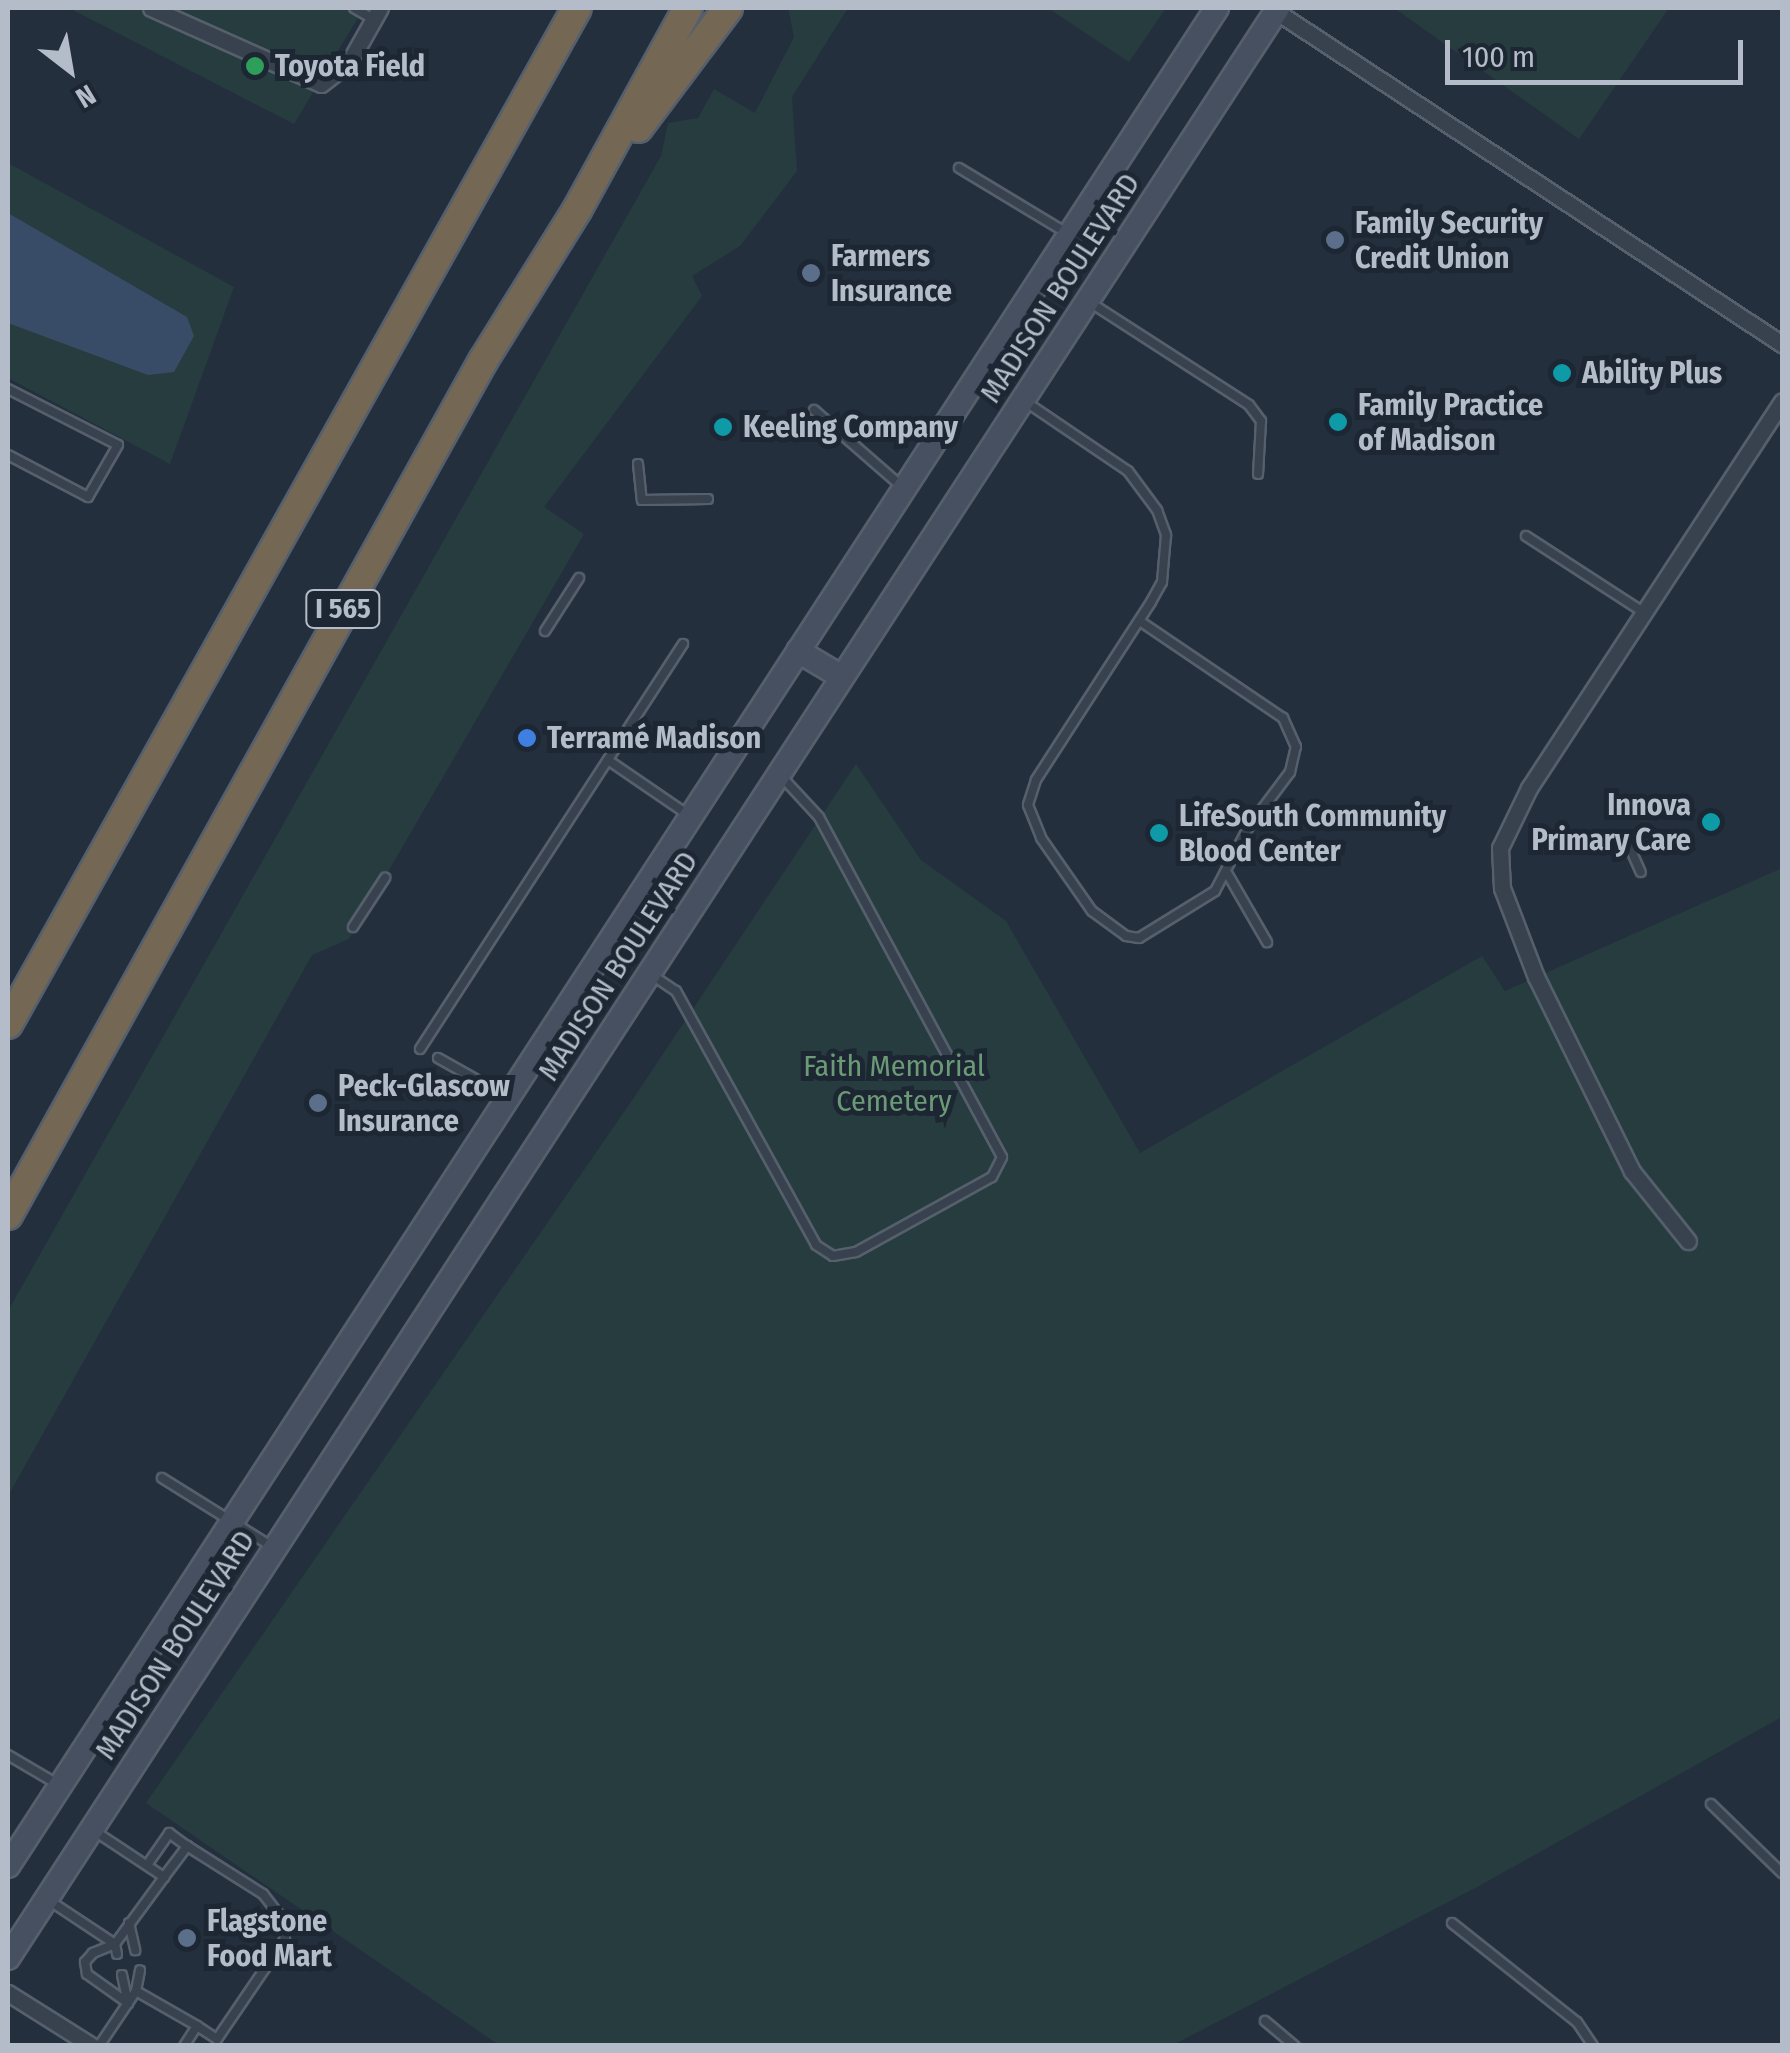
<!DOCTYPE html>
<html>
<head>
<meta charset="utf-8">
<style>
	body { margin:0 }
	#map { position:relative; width:1790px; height:2053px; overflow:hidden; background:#242f3e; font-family:"Fira Sans Condensed",sans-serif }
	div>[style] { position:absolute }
	.green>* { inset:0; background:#263c3f }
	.water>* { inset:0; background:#394c67 }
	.roads { filter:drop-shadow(2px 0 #565f6c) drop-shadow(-2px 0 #565f6c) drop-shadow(0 2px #565f6c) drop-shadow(0 -2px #565f6c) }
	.service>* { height:8px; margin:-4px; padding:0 4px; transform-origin:4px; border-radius:4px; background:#38414e }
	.minor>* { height:15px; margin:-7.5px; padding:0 7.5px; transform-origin:7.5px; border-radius:7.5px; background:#38414e }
	.secondary>* { height:22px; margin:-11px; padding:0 11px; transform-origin:11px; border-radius:11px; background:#465061 }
	.motorway>* { height:28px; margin:-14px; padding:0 14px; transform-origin:14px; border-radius:14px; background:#746855 }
	.dots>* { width:28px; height:28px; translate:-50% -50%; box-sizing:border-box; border:5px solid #1d2633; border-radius:50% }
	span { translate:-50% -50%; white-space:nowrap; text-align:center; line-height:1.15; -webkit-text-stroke:10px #1d2633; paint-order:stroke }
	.shield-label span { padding:2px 8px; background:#1d2633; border:2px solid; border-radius:8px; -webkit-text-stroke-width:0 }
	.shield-label { font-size:28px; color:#b4bcc9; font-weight:700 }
	.poi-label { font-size:30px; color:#b4bcc9; font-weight:700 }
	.left { translate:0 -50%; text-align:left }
	.right { translate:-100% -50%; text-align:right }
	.street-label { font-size:30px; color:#b4bcc9 }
	.park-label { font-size:30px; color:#6b9a76 }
	.frame { position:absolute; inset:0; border:10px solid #b4bcc9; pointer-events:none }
	.north { position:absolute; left:20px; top:20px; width:100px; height:100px; -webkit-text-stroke:8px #1d2633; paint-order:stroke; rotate:149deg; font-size:28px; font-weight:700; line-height:40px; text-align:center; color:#b4bcc9 }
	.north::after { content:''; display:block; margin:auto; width:35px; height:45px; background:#b4bcc9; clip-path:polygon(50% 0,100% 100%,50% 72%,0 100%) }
	.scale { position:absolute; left:1445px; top:40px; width:298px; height:45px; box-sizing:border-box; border:5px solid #b4bcc9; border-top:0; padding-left:12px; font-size:30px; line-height:35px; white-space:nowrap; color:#b4bcc9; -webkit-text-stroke:8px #1d2633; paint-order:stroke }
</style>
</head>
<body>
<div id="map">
	<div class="green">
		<div style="clip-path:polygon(69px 8px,364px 8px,294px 124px)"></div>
		<div style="clip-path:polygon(788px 8px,848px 8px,792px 97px,797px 171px,740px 246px,692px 276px,702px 296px,544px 507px,584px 534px,349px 939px,312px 955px,8px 1496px,8px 1311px,661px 156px,668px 123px,698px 118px,714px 89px,755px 113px,794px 37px)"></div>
		<div style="clip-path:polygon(1048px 8px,1166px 8px,1129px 62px)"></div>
		<div style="clip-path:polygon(1394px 8px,1669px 8px,1579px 139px)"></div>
		<div style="clip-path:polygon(8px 163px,234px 287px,170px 464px,8px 378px)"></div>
		<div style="clip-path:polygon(856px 764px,921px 860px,1006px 921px,1140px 1153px,1482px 956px,1505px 991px,1782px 868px,1782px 1717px,1477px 1887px,1173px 2045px,499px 2045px,146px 1803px,633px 1099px)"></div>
	</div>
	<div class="water">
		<div style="clip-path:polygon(8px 213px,187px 317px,194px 336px,174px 372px,148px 375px,8px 323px)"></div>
	</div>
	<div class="roads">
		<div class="service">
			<div style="left:354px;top:8px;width:22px;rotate:30deg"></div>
			<div style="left:959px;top:168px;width:124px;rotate:31.1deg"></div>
			<div style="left:1091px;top:303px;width:188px;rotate:32.8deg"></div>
			<div style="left:1249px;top:405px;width:20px;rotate:53deg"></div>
			<div style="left:1261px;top:421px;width:53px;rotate:93.2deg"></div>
			<div style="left:8px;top:389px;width:123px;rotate:27deg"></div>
			<div style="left:118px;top:445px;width:60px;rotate:120deg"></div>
			<div style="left:88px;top:497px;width:90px;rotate:-152.3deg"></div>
			<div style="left:1026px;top:402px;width:123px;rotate:34.1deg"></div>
			<div style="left:1128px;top:471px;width:49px;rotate:53.4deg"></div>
			<div style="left:1157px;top:510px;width:27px;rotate:70deg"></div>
			<div style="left:1166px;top:535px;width:47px;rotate:94.9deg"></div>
			<div style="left:1162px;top:582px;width:23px;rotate:119deg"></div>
			<div style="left:1151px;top:602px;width:212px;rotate:122.9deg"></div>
			<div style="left:1036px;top:780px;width:26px;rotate:108deg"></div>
			<div style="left:1028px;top:805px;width:35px;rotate:68deg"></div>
			<div style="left:1041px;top:838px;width:89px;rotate:55.1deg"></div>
			<div style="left:1092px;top:911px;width:42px;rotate:36.3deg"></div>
			<div style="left:1126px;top:936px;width:13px;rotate:9deg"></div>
			<div style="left:1139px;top:938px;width:89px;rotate:-31.7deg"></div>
			<div style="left:1215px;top:891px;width:71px;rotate:-62.4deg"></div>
			<div style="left:1248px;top:828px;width:70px;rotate:-53.1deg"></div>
			<div style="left:1290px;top:772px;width:26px;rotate:-77deg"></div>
			<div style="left:1296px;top:747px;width:32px;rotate:-114deg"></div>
			<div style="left:1283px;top:718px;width:173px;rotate:-145.9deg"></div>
			<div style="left:814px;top:410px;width:116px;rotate:41.1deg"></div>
			<div style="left:638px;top:464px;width:36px;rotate:84deg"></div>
			<div style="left:642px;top:500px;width:66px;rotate:-0.9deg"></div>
			<div style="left:1526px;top:536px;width:140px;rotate:33deg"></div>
			<div style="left:545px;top:631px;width:63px;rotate:-57.3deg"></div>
			<div style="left:608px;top:760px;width:96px;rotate:34.4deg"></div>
			<div style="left:1626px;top:839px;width:36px;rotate:66deg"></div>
			<div style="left:1227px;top:873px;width:80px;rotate:59.9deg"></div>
			<div style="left:353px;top:927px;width:59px;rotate:-56.9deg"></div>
			<div style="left:652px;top:975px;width:29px;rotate:34deg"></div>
			<div style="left:676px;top:991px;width:290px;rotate:61.1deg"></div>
			<div style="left:816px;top:1245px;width:20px;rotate:33deg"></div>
			<div style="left:833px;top:1256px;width:23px;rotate:-10deg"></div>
			<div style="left:856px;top:1252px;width:155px;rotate:-28.9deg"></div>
			<div style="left:992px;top:1177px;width:22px;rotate:-63deg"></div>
			<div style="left:1002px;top:1157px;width:386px;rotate:-118.3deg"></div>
			<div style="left:819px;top:817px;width:54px;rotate:-132.8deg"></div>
			<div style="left:420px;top:1049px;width:483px;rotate:-57deg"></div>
			<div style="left:438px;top:1058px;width:76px;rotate:29.3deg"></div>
			<div style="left:162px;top:1478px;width:128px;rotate:32deg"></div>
			<div style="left:8px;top:1755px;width:59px;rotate:30.5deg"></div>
			<div style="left:1711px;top:1804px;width:99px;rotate:44.2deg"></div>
			<div style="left:96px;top:1832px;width:82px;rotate:33.5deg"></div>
			<div style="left:164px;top:1877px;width:39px;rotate:-53deg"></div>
			<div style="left:187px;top:1846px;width:90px;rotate:32.3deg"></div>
			<div style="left:263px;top:1894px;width:29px;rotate:52deg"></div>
			<div style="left:281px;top:1917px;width:22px;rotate:80deg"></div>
			<div style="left:285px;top:1939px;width:121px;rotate:124.2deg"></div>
			<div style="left:217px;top:2039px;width:24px;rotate:-147deg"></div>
			<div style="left:197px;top:2026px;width:24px;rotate:123deg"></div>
			<div style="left:147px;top:1865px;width:39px;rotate:-55deg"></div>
			<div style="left:169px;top:1833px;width:22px;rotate:36deg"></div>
			<div style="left:50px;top:1901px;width:78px;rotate:33.5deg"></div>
			<div style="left:115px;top:1944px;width:83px;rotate:-53.8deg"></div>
			<div style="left:129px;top:1923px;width:28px;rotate:77deg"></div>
			<div style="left:1452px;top:1923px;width:159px;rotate:38.4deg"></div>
			<div style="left:1577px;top:2022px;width:29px;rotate:56deg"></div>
			<div style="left:117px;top:1954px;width:10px;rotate:-101deg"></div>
			<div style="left:115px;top:1944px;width:24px;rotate:158deg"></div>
			<div style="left:93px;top:1953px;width:12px;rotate:132deg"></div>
			<div style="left:85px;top:1962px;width:12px;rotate:81deg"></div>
			<div style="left:87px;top:1974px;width:50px;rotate:35.3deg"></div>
			<div style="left:122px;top:1975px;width:29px;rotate:78deg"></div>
			<div style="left:136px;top:1991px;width:21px;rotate:-79deg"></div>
			<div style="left:1265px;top:2021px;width:39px;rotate:40deg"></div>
			<div style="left:99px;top:2046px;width:66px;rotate:-56.1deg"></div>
			<div style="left:136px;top:1991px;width:70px;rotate:29.8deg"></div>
		</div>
		<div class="minor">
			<div style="left:151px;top:8px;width:186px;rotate:24.1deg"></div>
			<div style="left:321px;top:84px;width:37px;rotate:-38deg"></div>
			<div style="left:350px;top:61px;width:61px;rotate:-60.5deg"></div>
			<div style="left:1271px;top:8px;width:612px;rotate:33.33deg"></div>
			<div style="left:1688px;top:1241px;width:90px;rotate:-128.7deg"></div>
			<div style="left:1632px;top:1171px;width:216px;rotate:-116.3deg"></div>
			<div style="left:1536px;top:977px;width:95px;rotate:-110.9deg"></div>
			<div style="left:1502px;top:888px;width:40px;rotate:-92.9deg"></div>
			<div style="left:1500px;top:848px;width:67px;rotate:-64.2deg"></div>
			<div style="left:1529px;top:788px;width:462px;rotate:-56.8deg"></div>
			<div style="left:8px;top:1993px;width:99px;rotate:32.2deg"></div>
		</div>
		<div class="secondary">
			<div style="left:798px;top:651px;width:51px;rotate:30.6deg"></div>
			<div style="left:8px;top:1866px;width:2217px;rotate:-56.95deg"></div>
			<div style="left:8px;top:1958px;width:2327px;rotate:-56.92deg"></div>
		</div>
		<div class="motorway">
			<div style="left:638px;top:128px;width:150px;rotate:-53.1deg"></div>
			<div style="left:8px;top:1024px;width:1164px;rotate:-60.75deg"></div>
			<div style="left:8px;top:1215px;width:977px;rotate:-60.92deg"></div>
			<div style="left:483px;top:361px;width:178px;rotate:-58.1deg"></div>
			<div style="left:577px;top:210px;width:230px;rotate:-61.2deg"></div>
		</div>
	</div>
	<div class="dots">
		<div style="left:255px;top:66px;background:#2e9e5b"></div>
		<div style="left:1335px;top:240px;background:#5c6f8a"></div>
		<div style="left:811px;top:273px;background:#5c6f8a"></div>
		<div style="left:1562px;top:373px;background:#0f9aa8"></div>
		<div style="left:1338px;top:422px;background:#0f9aa8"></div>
		<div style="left:723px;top:427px;background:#0f9aa8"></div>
		<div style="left:527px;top:738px;background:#3f7fe0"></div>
		<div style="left:1711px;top:822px;background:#0f9aa8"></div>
		<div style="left:1159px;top:833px;background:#0f9aa8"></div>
		<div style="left:318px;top:1103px;background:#5c6f8a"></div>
		<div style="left:187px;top:1938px;background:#5c6f8a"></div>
	</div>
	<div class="shield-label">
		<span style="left:343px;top:609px">I 565</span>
	</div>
	<div class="poi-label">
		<span class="left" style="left:275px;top:66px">Toyota Field</span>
		<span class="left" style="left:1355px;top:240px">Family Security<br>Credit Union</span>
		<span class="left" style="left:831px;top:273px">Farmers<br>Insurance</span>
		<span class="left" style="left:1582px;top:373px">Ability Plus</span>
		<span class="left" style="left:1358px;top:422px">Family Practice<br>of Madison</span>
		<span class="left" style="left:743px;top:427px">Keeling Company</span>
		<span class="left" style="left:547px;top:738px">Terramé Madison</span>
		<span class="right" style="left:1691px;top:822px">Innova<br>Primary Care</span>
		<span class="left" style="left:1179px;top:833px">LifeSouth Community<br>Blood Center</span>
		<span class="left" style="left:338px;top:1103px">Peck-Glascow<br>Insurance</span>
		<span class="left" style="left:207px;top:1938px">Flagstone<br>Food Mart</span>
	</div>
	<div class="street-label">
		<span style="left:1060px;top:288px;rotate:-57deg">MADISON BOULEVARD</span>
		<span style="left:618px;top:966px;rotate:-57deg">MADISON BOULEVARD</span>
		<span style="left:175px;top:1645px;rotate:-57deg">MADISON BOULEVARD</span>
	</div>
	<div class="park-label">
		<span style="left:894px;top:1083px">Faith Memorial<br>Cemetery</span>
	</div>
	<div class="frame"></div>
	<div class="north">N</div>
	<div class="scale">100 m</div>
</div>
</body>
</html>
